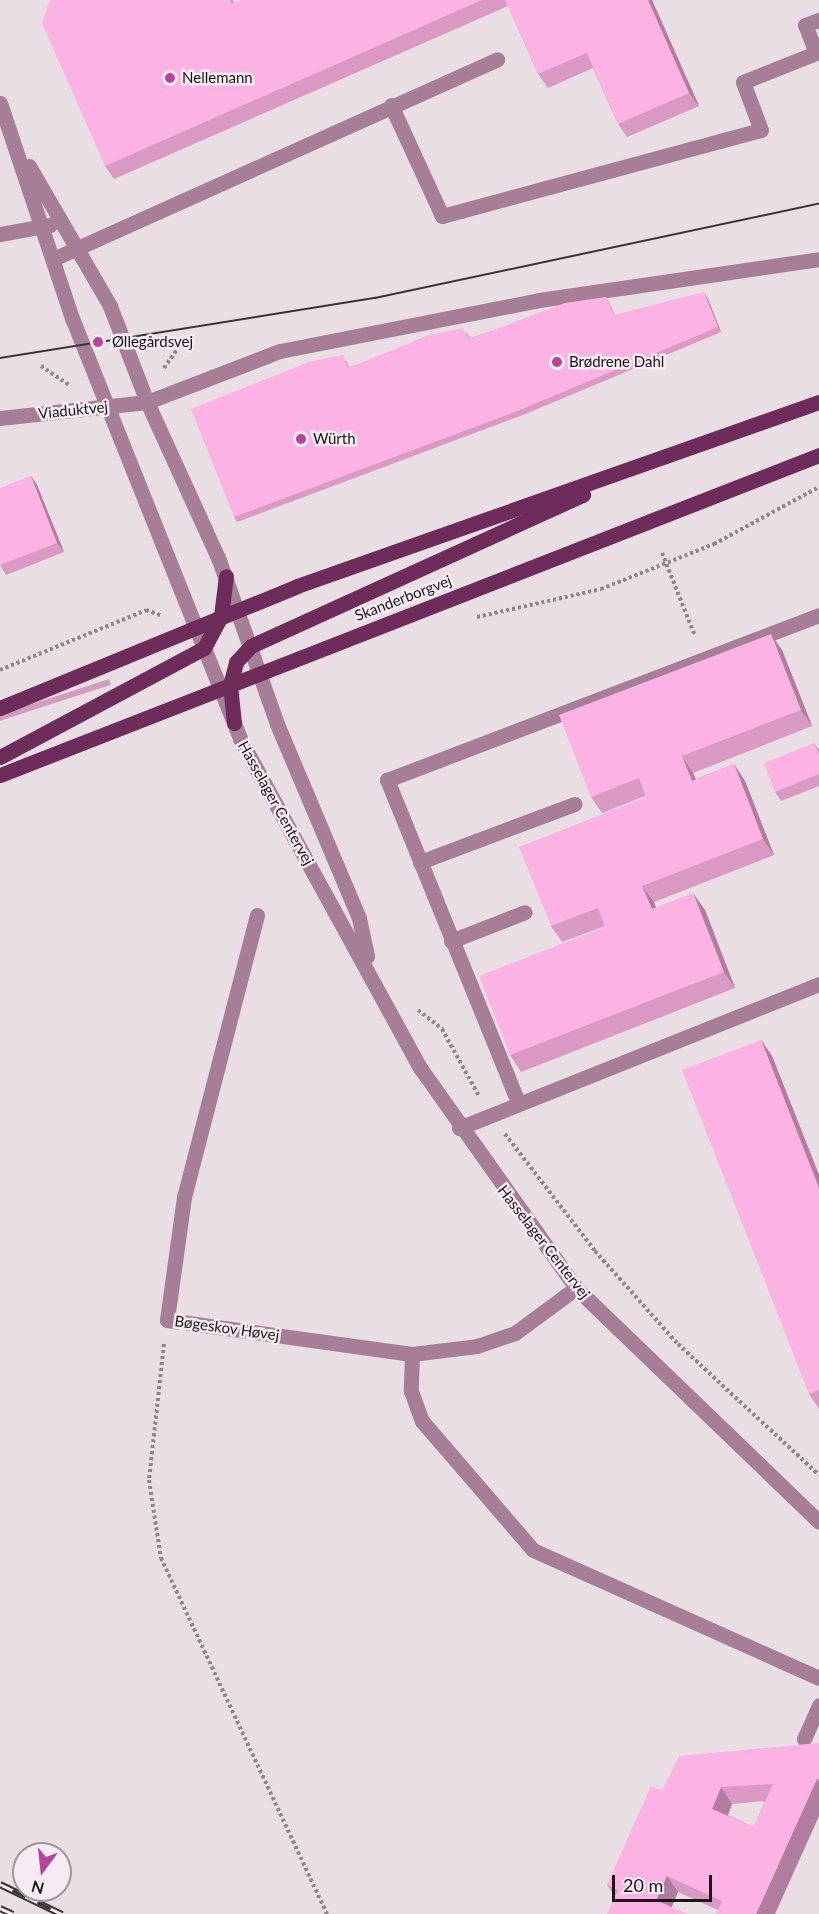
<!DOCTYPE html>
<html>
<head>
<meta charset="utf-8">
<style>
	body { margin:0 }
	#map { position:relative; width:819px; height:1914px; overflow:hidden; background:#e9dee4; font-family:Lato,sans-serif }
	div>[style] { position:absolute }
	.green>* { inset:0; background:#d39cbf; transform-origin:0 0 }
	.path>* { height:4px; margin-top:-2px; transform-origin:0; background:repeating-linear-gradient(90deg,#8c8589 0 3px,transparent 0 6px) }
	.minor>* { height:15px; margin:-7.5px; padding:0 7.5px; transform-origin:7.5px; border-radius:7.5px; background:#a67f97 }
	.major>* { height:15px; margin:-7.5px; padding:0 7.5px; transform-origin:7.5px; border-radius:7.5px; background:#6d2c5a }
	.tram>* { height:1.5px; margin:-0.75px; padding:0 0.75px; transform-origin:0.75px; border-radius:0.75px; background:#393436 }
	.rail>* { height:7px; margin-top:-3.5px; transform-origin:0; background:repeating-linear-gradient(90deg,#f6ebf2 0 14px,#393436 0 28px); box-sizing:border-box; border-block:2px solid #393436 }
	.wall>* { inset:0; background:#d999c2 }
	.shaded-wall>* { inset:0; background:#b07d9e }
	.building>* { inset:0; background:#fcb2e2 }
	.dots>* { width:16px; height:16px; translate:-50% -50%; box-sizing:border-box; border:3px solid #f6ebf2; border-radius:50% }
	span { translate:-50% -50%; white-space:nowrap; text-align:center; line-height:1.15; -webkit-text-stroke:5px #f6ebf2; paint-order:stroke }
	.poi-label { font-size:15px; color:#191517 }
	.left { translate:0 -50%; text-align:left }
	.street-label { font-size:15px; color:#191517 }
	.north { position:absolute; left:12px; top:1842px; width:60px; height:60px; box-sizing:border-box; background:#f6ebf2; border:2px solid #9e959a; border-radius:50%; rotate:195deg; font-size:16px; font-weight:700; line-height:24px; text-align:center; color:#191517 }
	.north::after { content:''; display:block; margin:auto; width:21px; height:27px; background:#ba4399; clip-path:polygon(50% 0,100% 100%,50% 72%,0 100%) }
	.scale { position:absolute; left:612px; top:1875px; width:100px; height:27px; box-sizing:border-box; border:3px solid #191517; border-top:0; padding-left:8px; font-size:18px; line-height:21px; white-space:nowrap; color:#191517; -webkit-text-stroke:4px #f6ebf2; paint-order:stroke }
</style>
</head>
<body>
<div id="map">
	<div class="green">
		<div style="left:109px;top:679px;width:6px;height:119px;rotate:72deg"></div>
	</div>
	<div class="path">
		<div style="left:41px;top:366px;width:36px;rotate:34deg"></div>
		<div style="left:164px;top:368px;width:28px;rotate:-55deg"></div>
		<div style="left:662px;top:553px;width:89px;rotate:68.3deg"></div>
		<div style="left:477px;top:617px;width:127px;rotate:-12.7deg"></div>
		<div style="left:601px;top:589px;width:122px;rotate:-21.7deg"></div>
		<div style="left:714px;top:544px;width:119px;rotate:-28.5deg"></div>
		<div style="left:0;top:670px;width:158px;rotate:-22.3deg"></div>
		<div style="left:146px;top:610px;width:15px;rotate:20deg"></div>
		<div style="left:418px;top:1010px;width:31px;rotate:38deg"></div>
		<div style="left:442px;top:1029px;width:77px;rotate:61.1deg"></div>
		<div style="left:505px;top:1134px;width:148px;rotate:52.4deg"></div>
		<div style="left:595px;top:1251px;width:125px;rotate:48.3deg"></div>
		<div style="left:678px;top:1344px;width:192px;rotate:42.9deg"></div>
		<div style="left:164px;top:1344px;width:137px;rotate:96.3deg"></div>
		<div style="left:149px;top:1480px;width:79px;rotate:81.3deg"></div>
		<div style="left:161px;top:1558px;width:393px;rotate:65deg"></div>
	</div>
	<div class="minor">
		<div style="left:0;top:103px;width:227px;rotate:71.5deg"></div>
		<div style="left:72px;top:318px;width:453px;rotate:68.2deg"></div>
		<div style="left:240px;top:739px;width:376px;rotate:61.3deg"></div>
		<div style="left:421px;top:1069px;width:268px;rotate:54.7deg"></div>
		<div style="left:576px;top:1288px;width:337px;rotate:43.9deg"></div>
		<div style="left:391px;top:105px;width:122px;rotate:65.3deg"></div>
		<div style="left:442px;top:216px;width:330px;rotate:-15.1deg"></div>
		<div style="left:761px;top:130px;width:51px;rotate:-110.6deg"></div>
		<div style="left:743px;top:82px;width:79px;rotate:-21.7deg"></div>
		<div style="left:816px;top:53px;width:30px;rotate:-111deg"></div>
		<div style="left:805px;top:25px;width:15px;rotate:-20deg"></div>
		<div style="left:29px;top:166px;width:162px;rotate:59.9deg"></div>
		<div style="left:110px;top:306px;width:103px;rotate:68.9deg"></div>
		<div style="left:147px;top:402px;width:174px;rotate:65.5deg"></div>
		<div style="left:219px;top:560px;width:174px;rotate:70.5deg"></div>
		<div style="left:277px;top:724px;width:211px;rotate:67.1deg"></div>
		<div style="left:359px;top:918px;width:39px;rotate:78deg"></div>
		<div style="left:0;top:234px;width:51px;rotate:-10.2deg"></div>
		<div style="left:53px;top:259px;width:487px;rotate:-24.2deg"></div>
		<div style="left:0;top:418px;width:148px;rotate:-6.2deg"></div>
		<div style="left:147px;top:402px;width:142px;rotate:-21deg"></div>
		<div style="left:280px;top:351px;width:264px;rotate:-11.1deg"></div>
		<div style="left:539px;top:300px;width:283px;rotate:-8.3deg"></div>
		<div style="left:420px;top:862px;width:165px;rotate:-20.6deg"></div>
		<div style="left:257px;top:915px;width:291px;rotate:104.5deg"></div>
		<div style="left:184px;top:1197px;width:124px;rotate:97.9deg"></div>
		<div style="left:167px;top:1320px;width:247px;rotate:7.9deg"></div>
		<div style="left:412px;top:1354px;width:65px;rotate:-7deg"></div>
		<div style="left:477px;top:1346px;width:40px;rotate:-18.9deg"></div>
		<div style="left:515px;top:1333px;width:76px;rotate:-36.4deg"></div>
		<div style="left:451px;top:941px;width:79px;rotate:-21.4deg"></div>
		<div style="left:518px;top:1102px;width:348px;rotate:-112.1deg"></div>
		<div style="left:387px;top:780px;width:462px;rotate:-20.9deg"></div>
		<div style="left:459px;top:1128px;width:388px;rotate:-21.8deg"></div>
		<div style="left:412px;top:1354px;width:37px;rotate:92deg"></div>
		<div style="left:411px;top:1391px;width:32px;rotate:70deg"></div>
		<div style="left:422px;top:1421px;width:170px;rotate:49.3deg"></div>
		<div style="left:533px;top:1550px;width:313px;rotate:24.1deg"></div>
		<div style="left:804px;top:1739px;width:37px;rotate:-66deg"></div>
	</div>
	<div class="major">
		<div style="left:0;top:708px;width:321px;rotate:-22.3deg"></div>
		<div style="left:297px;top:586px;width:553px;rotate:-19.42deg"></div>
		<div style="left:234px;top:723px;width:38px;rotate:-96deg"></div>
		<div style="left:230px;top:685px;width:24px;rotate:-75deg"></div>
		<div style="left:236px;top:662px;width:22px;rotate:-47deg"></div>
		<div style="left:251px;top:646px;width:365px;rotate:-24.5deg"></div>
		<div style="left:0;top:757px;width:231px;rotate:-28.1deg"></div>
		<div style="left:204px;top:648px;width:36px;rotate:-62deg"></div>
		<div style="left:221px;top:616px;width:40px;rotate:-82.9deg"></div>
		<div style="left:0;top:775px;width:879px;rotate:-21.34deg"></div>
	</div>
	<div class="tram">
		<div style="left:0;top:358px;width:380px;rotate:-9.1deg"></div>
		<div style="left:375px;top:298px;width:454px;rotate:-12deg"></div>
	</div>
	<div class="rail">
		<div style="left:0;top:1884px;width:69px;rotate:25.8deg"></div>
		<div style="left:0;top:1908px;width:14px;rotate:25deg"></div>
	</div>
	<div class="wall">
		<div style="clip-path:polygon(50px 0,233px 0,234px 3px,242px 0,652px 0,699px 106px,627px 137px,618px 124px,593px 68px,548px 88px,538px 74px,508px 6px,114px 179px,105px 166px)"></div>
		<div style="clip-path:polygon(606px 297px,609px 302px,615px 315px,707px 297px,721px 332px,523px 415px,237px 522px,234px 517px,346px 360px,349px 367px,467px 333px,470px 338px)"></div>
		<div style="clip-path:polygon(31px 476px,37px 485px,64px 552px,6px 575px,0 565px)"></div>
		<div style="clip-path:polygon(782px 650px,812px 726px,693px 773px,696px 779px,734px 764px,745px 781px,774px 855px,654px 902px,656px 908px,705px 910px,735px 988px,521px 1072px,510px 1055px,605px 927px,605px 926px,562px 942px,551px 926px,646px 797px,645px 796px,602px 813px,591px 797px)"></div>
		<div style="clip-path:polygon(814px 743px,819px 750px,819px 786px,781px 801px,775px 792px)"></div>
		<div style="clip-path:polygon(761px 1040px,772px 1056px,819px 1175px,819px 1409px,809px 1394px)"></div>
		<div style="clip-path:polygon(evenodd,819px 1743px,819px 1816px,718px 1910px,678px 1892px,615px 1897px,607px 1885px,662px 1791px,819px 1743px,765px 1801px,754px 1827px,728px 1815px,732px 1804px,765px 1801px)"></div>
	</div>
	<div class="shaded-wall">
		<div style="clip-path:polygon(648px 0,652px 0,699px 106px,689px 93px)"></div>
		<div style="clip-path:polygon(704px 292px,707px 297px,721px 332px,718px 327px)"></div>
		<div style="clip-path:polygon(31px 476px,37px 485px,64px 552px,57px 543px)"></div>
		<div style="clip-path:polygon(771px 634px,782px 650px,812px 726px,801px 710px)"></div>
		<div style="clip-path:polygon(682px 756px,693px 773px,703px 797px,692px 781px)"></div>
		<div style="clip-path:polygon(734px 764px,745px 781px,774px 855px,763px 839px)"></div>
		<div style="clip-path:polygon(642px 886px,654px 902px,663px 925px,652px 909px)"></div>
		<div style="clip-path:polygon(693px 893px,705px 910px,735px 988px,724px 972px)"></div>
		<div style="clip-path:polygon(761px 1040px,772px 1056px,819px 1175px,819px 1188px)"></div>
		<div style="clip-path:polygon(817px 1779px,819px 1783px,819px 1816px,775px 1914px,756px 1914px)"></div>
		<div style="clip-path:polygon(721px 1787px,732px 1804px,724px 1825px,712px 1809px)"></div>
		<div style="clip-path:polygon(667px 1876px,678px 1892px,669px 1914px,656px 1900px)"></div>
	</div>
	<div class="building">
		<div style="clip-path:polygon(50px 0,230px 0,231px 4px,242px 0,482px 0,105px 166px,42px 23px)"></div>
		<div style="clip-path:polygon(505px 0,648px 0,689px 93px,618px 124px,587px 53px,538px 74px)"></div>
		<div style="clip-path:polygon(704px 292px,718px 327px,520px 410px,234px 517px,191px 409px,309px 362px,343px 355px,348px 368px,429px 335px,463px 328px,469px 339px,565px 303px,606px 297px,614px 315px)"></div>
		<div style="clip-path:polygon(31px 476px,57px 543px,0 565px,0 488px)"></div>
		<div style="clip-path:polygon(771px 634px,801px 710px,682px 756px,692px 781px,734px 764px,763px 839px,642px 886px,652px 909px,693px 893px,724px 972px,510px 1055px,479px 976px,605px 927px,598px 908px,551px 926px,519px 847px,646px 797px,639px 778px,591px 797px,559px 715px)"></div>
		<div style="clip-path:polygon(814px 743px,819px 755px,819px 774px,775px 792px,764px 763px)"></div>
		<div style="clip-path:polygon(761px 1040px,819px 1188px,819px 1390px,809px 1394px,682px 1070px)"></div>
		<div style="clip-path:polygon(evenodd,819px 1743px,819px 1779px,817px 1779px,756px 1914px,716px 1914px,722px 1901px,667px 1876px,656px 1900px,687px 1914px,607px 1914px,618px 1890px,607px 1885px,651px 1786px,662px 1791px,679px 1756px,819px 1743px,773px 1784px,754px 1827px,712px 1809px,721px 1787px,773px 1784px)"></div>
	</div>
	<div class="dots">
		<div style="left:170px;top:78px;background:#ba4399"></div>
		<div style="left:98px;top:342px;background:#ba4399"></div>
		<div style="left:557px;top:362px;background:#ba4399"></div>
		<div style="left:301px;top:439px;background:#ba4399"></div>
	</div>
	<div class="poi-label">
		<span class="left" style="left:182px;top:78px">Nellemann</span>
		<span class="left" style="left:112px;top:342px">Øllegårdsvej</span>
		<span class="left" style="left:569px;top:362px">Brødrene Dahl</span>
		<span class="left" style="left:313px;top:439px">Würth</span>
	</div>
	<div class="street-label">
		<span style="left:73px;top:410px;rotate:-6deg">Viaduktvej</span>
		<span style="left:403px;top:598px;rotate:-21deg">Skanderborgvej</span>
		<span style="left:276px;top:803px;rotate:61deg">Hasselager Centervej</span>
		<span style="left:544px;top:1242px;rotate:52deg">Hasselager Centervej</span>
		<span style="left:227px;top:1328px;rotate:8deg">Bøgeskov Høvej</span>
	</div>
	<div class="north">N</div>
	<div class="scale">20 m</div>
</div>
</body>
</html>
